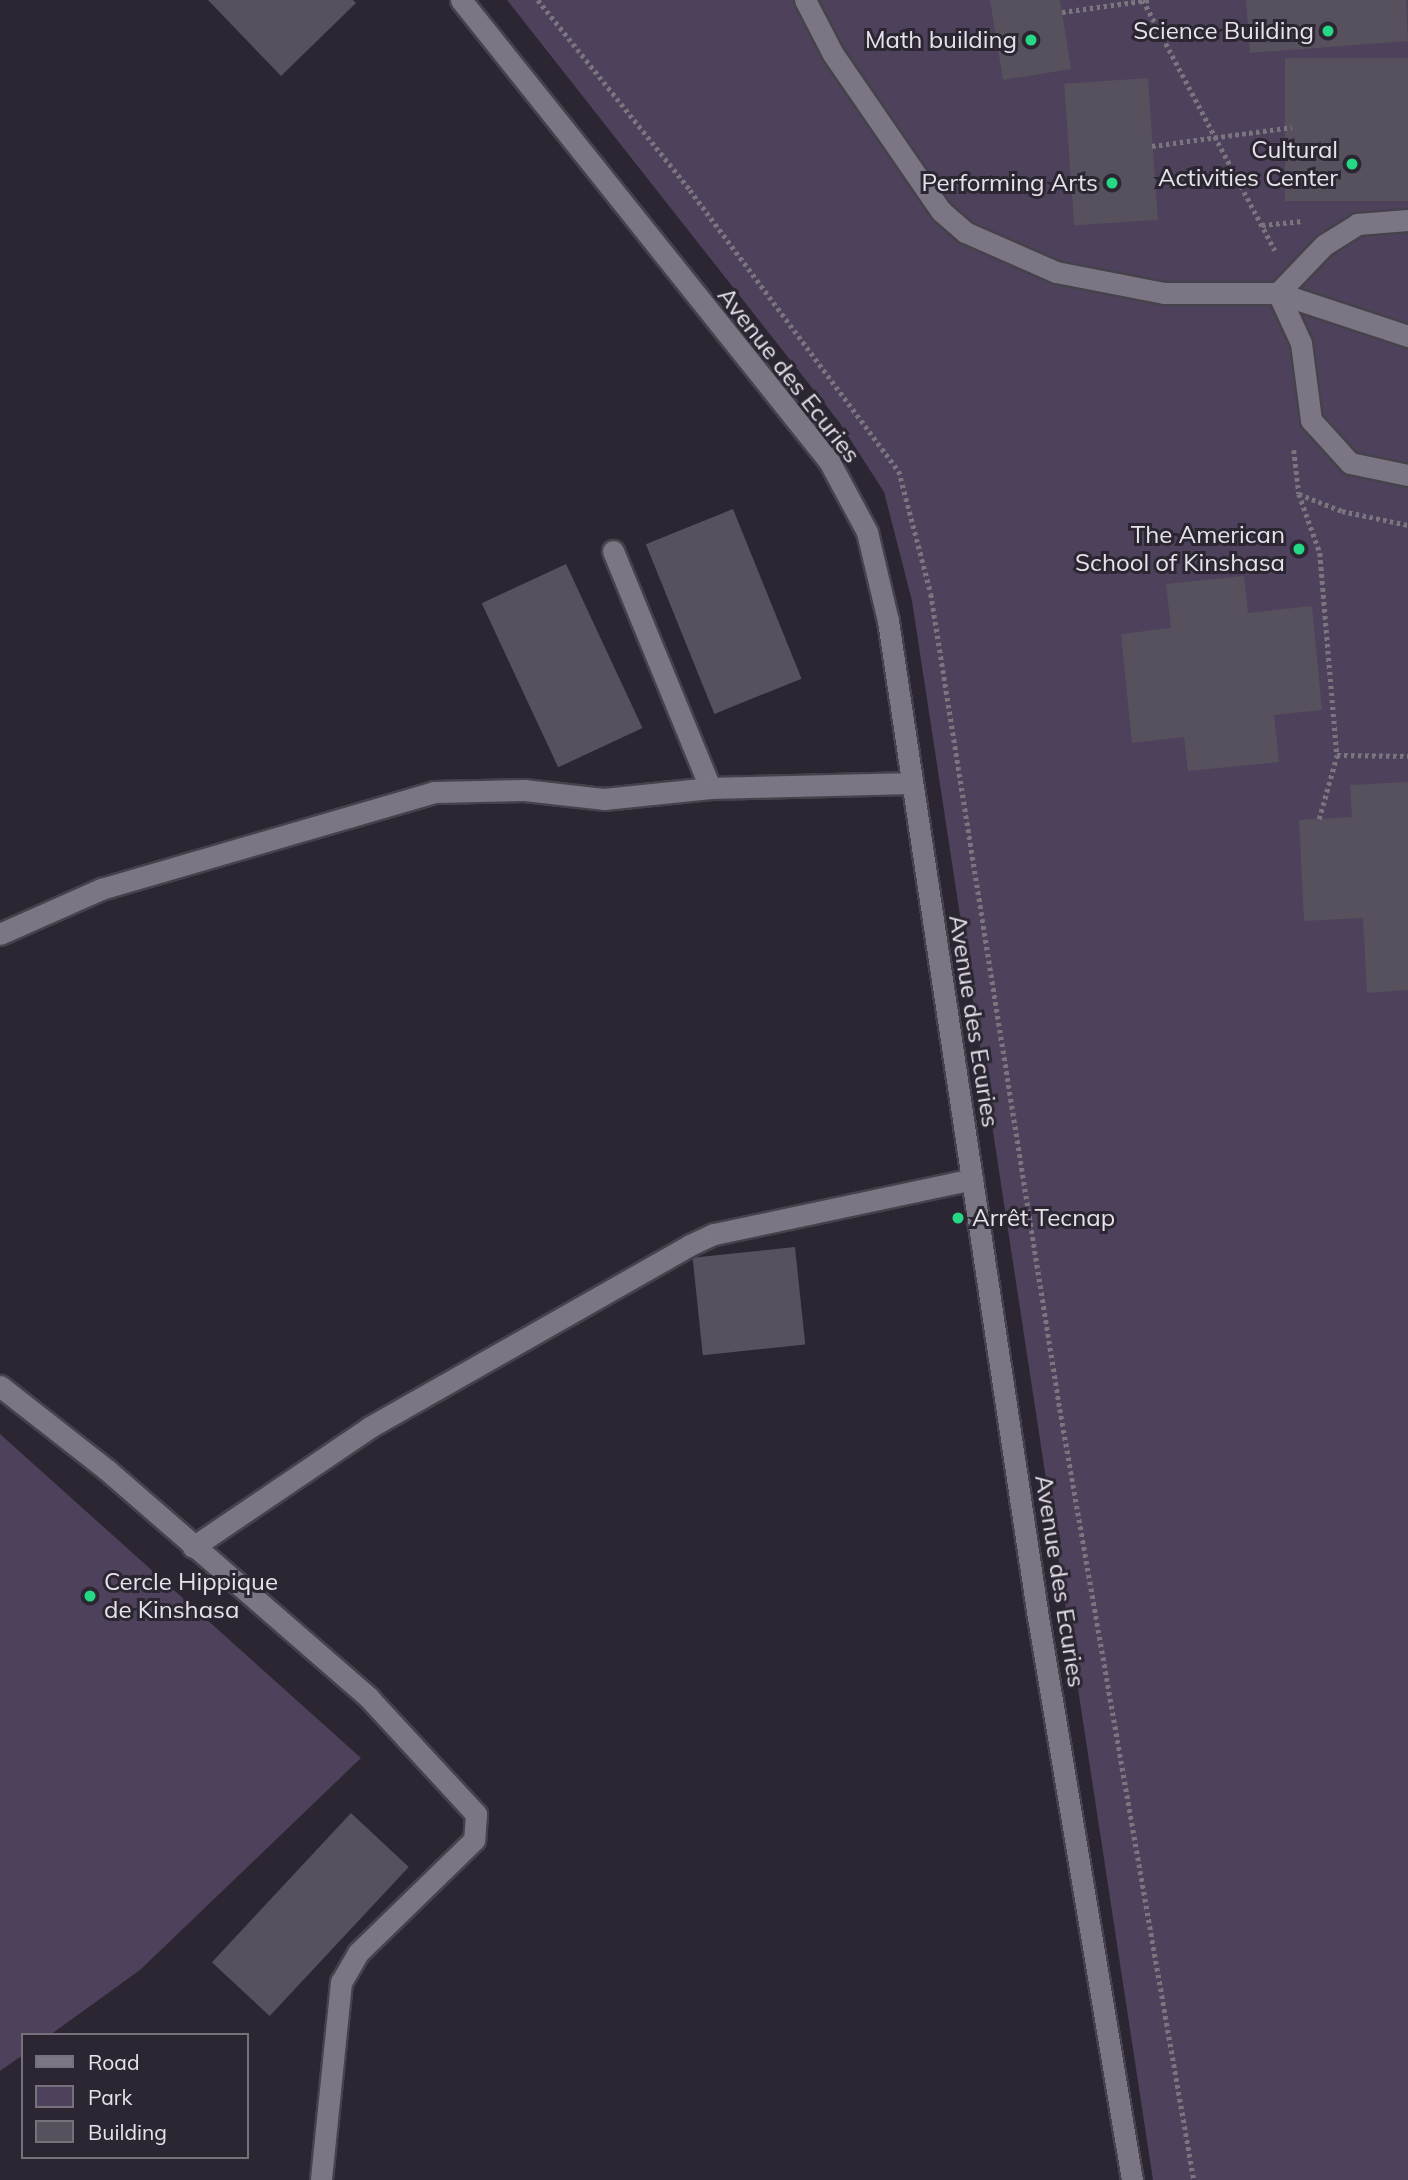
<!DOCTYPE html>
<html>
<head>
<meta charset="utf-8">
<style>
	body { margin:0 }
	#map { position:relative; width:1408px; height:2180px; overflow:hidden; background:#2b2631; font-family:Mulish,sans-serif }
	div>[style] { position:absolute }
	.green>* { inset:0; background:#4e415b }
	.building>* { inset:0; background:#57515e; transform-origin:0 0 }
	.path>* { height:4.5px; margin-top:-2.25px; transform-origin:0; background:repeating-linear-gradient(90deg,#7a767f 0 3.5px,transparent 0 7px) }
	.roads { filter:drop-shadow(2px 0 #46424b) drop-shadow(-2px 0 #46424b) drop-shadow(0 2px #46424b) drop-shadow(0 -2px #46424b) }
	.minor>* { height:21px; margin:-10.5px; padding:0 10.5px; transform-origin:10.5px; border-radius:10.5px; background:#7c7684 }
	.dots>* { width:19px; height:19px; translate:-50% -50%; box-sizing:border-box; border:4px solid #2b2631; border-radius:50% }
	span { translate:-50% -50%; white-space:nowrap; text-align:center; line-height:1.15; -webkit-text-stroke:6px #2b2631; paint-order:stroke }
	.poi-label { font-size:24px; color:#e6e2ea }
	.right { translate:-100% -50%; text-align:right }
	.left { translate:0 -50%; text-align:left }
	.street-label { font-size:24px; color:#e6e2ea }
	.legend { position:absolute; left:21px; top:2033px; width:228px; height:126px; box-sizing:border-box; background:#2b2631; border:2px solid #76717b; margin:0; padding:9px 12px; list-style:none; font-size:21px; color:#e6e2ea }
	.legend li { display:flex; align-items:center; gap:14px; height:35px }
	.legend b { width:35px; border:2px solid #76717b }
</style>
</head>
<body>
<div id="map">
	<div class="green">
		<div style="clip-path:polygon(507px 0,1408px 0,1408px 2180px,1153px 2180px,912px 601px,884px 492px,839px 422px)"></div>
		<div style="clip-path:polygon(0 1434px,361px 1758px,140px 1970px,50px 2035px,23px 2035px,23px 2055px,0 2071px)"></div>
	</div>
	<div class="building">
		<div style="clip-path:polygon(208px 0,353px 0,356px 3px,281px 76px)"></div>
		<div style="clip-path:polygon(990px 0,1060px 0,1071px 69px,1003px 80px)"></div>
		<div style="clip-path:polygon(1246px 0,1406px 0,1408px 41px,1250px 53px)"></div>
		<div style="left:1408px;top:58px;width:143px;height:123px;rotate:90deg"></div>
		<div style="left:1148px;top:78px;width:142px;height:84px;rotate:86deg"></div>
		<div style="left:733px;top:509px;width:183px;height:94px;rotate:68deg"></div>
		<div style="left:566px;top:564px;width:181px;height:93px;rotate:65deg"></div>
		<div style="clip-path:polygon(1244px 576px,1248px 613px,1312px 606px,1322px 710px,1274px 715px,1279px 762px,1188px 771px,1184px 737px,1132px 743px,1121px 634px,1171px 628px,1166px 584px)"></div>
		<div style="clip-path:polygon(1408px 782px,1408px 990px,1367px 993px,1363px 918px,1304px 921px,1299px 820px,1352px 817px,1350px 785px)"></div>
		<div style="left:795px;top:1247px;width:98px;height:103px;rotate:84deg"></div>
		<div style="left:351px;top:1813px;width:79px;height:204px;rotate:43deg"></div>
	</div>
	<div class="path">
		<div style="left:538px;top:0;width:243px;rotate:51.3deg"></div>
		<div style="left:690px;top:190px;width:350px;rotate:53.4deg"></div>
		<div style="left:899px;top:471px;width:127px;rotate:75.4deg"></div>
		<div style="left:931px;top:594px;width:825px;rotate:81.01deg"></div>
		<div style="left:1060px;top:1409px;width:783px;rotate:80.14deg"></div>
		<div style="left:1143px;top:0;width:283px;rotate:62.2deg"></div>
		<div style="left:1062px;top:12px;width:89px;rotate:-7.8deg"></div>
		<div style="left:1152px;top:146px;width:141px;rotate:-7.7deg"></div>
		<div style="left:1262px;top:225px;width:41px;rotate:-5.6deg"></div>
		<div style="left:1294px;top:450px;width:44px;rotate:83.5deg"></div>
		<div style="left:1299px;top:494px;width:46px;rotate:21.6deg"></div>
		<div style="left:1342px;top:511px;width:67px;rotate:12deg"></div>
		<div style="left:1299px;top:494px;width:63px;rotate:70.4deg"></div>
		<div style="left:1320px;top:553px;width:203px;rotate:85.2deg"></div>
		<div style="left:1319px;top:819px;width:66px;rotate:-74.3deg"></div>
		<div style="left:1337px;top:755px;width:71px;rotate:0.8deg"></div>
	</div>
	<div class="roads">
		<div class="minor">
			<div style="left:461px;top:0;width:590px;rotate:51.4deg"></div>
			<div style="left:829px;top:461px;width:81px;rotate:61.8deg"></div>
			<div style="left:867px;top:532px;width:91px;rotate:76.7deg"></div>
			<div style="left:888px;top:621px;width:1007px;rotate:81.44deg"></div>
			<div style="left:1038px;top:1617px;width:571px;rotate:80.52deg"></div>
			<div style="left:805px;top:0;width:61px;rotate:62.6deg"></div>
			<div style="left:833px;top:54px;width:191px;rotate:55.5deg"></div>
			<div style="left:941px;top:211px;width:32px;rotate:41deg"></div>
			<div style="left:965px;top:232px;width:99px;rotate:23.7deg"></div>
			<div style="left:1056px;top:272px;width:110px;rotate:11deg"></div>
			<div style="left:1164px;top:293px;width:114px"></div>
			<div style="left:1278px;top:293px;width:137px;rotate:18.3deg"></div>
			<div style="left:1278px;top:293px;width:55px;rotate:65.3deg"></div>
			<div style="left:1301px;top:343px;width:78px;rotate:82.6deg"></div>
			<div style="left:1311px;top:420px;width:58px;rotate:47.8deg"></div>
			<div style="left:1350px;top:463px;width:59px;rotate:11.7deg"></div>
			<div style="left:1278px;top:293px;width:66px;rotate:-46.2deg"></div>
			<div style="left:1324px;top:245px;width:39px;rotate:-32deg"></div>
			<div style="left:1357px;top:224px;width:51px;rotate:-4.5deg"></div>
			<div style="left:613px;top:551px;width:256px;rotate:67.7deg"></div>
			<div style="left:0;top:934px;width:111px;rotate:-24deg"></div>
			<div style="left:101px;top:889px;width:347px;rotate:-16.2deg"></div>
			<div style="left:434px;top:792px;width:90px;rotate:-1.3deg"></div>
			<div style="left:524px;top:790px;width:81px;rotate:6.4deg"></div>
			<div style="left:604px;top:799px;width:107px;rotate:-5.9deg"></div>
			<div style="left:710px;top:788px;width:202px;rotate:-1.4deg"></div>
			<div style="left:0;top:1386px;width:135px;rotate:38.1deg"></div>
			<div style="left:106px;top:1469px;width:349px;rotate:41deg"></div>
			<div style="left:369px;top:1698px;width:158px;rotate:47.3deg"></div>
			<div style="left:476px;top:1814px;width:26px;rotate:94deg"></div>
			<div style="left:474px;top:1840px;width:162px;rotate:135.8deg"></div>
			<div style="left:358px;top:1953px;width:34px;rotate:120deg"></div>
			<div style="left:341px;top:1982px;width:199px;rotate:95.8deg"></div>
			<div style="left:193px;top:1547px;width:214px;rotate:-34.1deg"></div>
			<div style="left:370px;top:1427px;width:368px;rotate:-29.6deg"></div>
			<div style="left:690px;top:1245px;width:26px;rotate:-25deg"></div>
			<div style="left:714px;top:1234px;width:264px;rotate:-12deg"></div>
		</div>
	</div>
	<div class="dots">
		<div style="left:1328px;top:31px;background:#25d886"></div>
		<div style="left:1031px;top:40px;background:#25d886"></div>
		<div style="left:1352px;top:164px;background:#25d886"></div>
		<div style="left:1112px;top:183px;background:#25d886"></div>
		<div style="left:1299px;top:549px;background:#25d886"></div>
		<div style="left:958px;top:1218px;background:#25d886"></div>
		<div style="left:90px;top:1596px;background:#25d886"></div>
	</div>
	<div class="poi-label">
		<span class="right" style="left:1314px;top:31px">Science Building</span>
		<span class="right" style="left:1017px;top:40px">Math building</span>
		<span class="right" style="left:1338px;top:164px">Cultural<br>Activities Center</span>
		<span class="right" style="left:1098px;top:183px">Performing Arts</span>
		<span class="right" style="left:1285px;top:549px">The American<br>School of Kinshasa</span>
		<span class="left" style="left:972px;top:1218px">Arrêt Tecnap</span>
		<span class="left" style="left:104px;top:1596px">Cercle Hippique<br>de Kinshasa</span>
	</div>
	<div class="street-label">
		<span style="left:789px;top:375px;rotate:52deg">Avenue des Ecuries</span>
		<span style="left:974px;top:1021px;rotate:81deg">Avenue des Ecuries</span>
		<span style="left:1060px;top:1581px;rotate:81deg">Avenue des Ecuries</span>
	</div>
	<ul class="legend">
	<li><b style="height:9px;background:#7c7684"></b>Road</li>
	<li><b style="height:19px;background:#4e415b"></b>Park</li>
	<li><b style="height:19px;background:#57515e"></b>Building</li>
	</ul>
</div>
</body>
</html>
